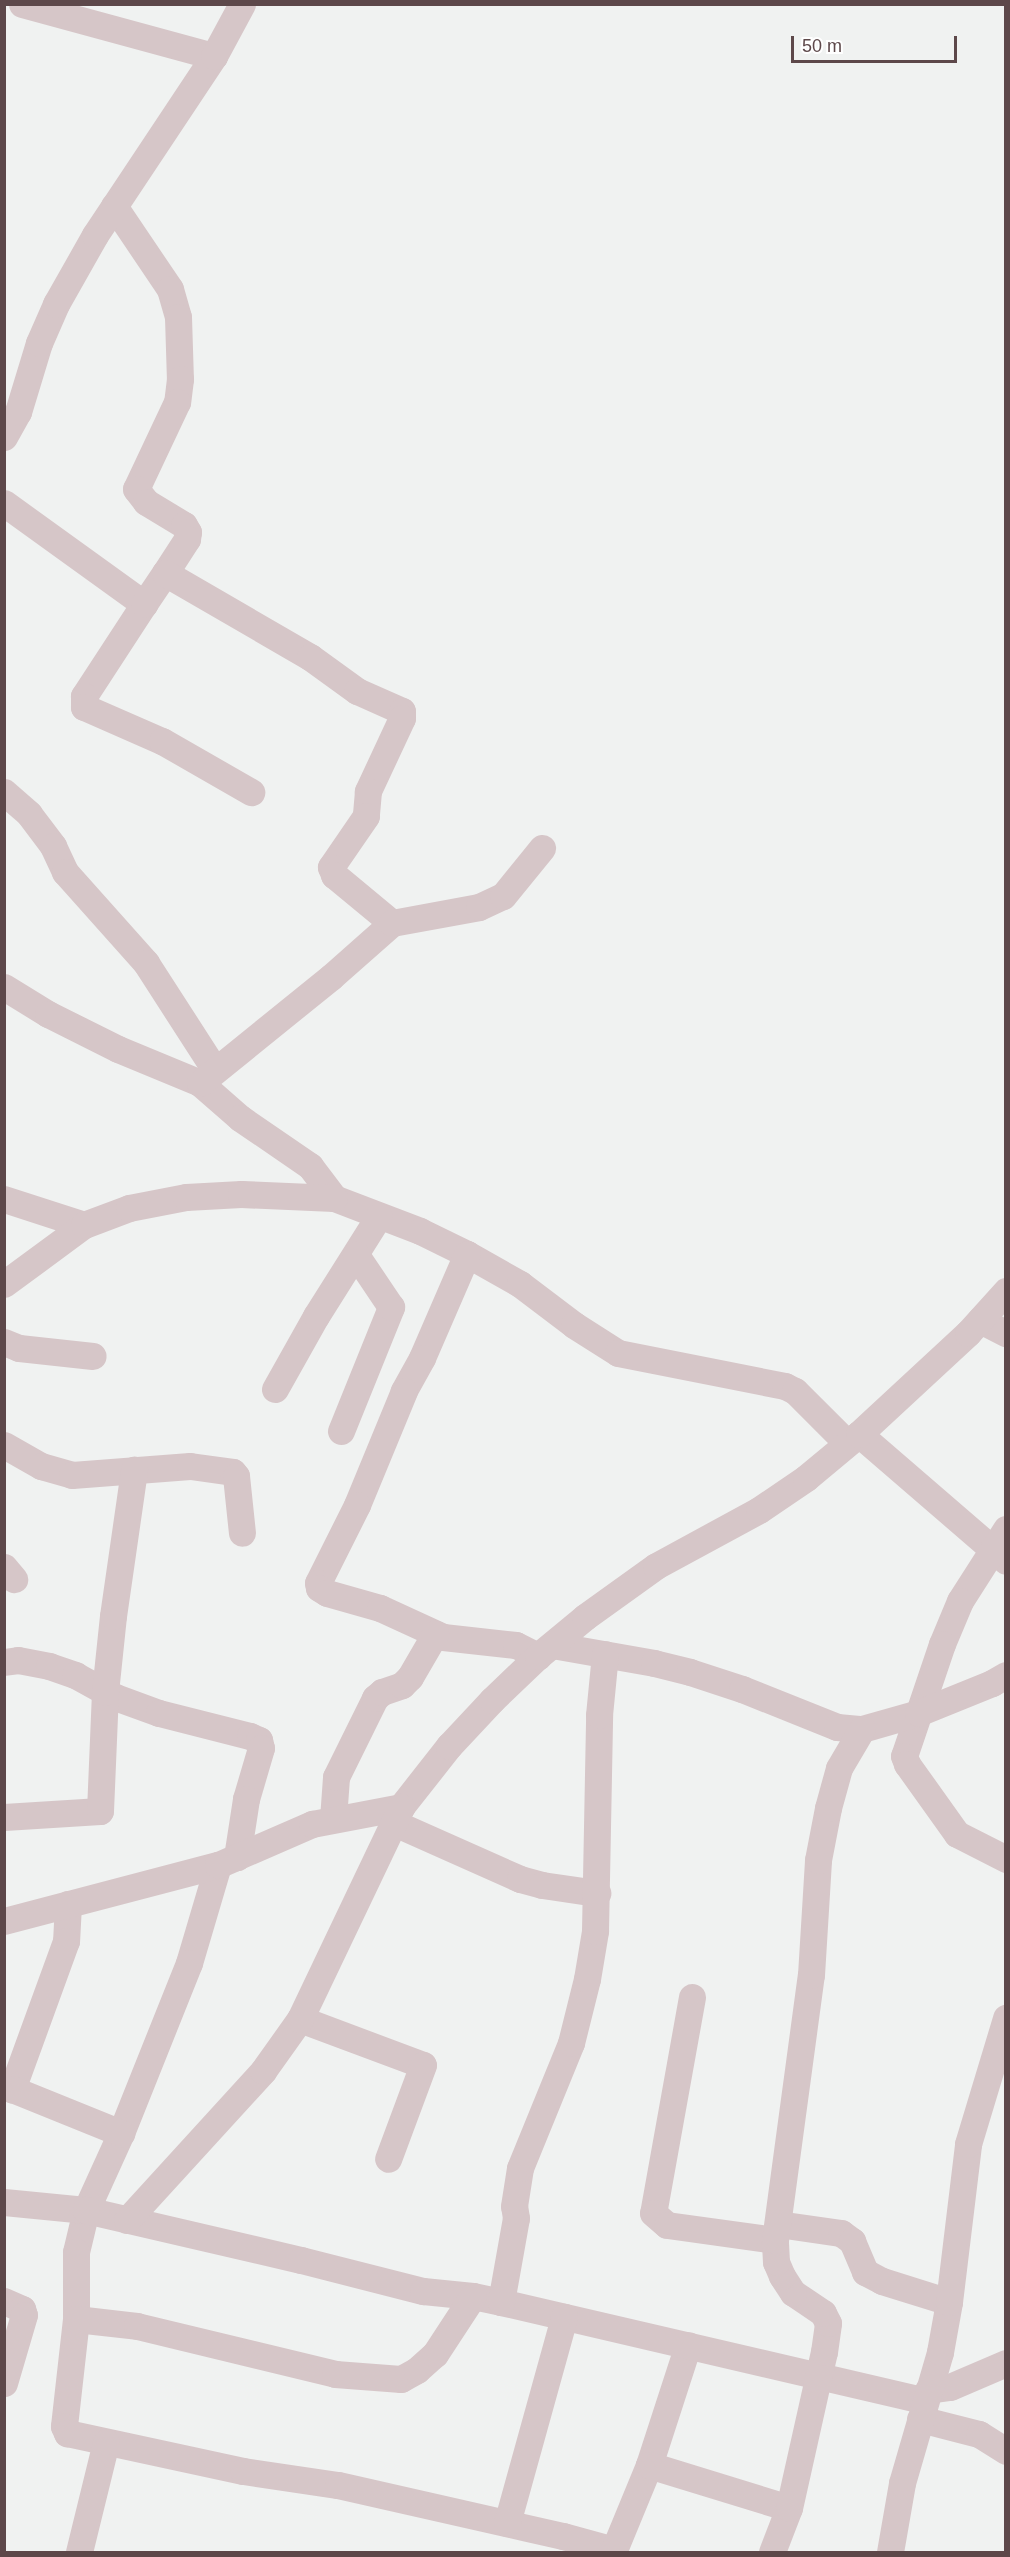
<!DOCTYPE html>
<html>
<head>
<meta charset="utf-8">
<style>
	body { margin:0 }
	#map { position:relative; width:1010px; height:2557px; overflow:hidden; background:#f0f2f1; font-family:Arial,sans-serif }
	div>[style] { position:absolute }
	.minor>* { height:27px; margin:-13.5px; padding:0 13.5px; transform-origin:13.5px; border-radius:13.5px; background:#d6c6c8 }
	span { translate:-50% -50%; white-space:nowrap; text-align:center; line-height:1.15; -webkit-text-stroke:4.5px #fff; paint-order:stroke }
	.frame { position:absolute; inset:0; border:6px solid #5d484a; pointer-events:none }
	.scale { position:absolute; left:791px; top:36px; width:166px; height:27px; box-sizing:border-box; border:3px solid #5d484a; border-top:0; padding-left:8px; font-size:18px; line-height:21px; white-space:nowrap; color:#5d484a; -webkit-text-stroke:4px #fff; paint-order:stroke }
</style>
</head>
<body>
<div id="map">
	<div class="minor">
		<div style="left:22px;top:4px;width:199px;rotate:15.2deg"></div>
		<div style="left:114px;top:206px;width:100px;rotate:56deg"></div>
		<div style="left:170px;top:289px;width:29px;rotate:74deg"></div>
		<div style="left:178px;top:317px;width:62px;rotate:88.2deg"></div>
		<div style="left:180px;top:379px;width:23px;rotate:97deg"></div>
		<div style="left:177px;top:402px;width:96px;rotate:115.2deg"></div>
		<div style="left:136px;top:489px;width:16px;rotate:52deg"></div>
		<div style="left:146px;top:502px;width:44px;rotate:31.2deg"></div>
		<div style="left:184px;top:525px;width:8px;rotate:60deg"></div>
		<div style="left:188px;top:532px;width:7px;rotate:98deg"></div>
		<div style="left:187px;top:539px;width:40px;rotate:122.9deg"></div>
		<div style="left:4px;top:437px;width:29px;rotate:-61deg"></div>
		<div style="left:18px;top:412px;width:72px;rotate:-73.1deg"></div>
		<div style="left:39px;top:343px;width:43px;rotate:-66.4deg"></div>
		<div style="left:56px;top:304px;width:79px;rotate:-60.5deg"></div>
		<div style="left:95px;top:235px;width:215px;rotate:-56.4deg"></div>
		<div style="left:214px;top:56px;width:59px;rotate:-61.7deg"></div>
		<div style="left:4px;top:503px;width:173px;rotate:35.8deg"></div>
		<div style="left:144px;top:604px;width:110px;rotate:123.1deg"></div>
		<div style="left:84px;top:696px;width:11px;rotate:90deg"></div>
		<div style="left:84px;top:707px;width:85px;rotate:23.6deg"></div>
		<div style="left:162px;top:741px;width:103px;rotate:29.8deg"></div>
		<div style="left:144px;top:604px;width:37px;rotate:-56deg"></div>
		<div style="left:165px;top:573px;width:168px;rotate:30.1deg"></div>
		<div style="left:310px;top:657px;width:58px;rotate:35.9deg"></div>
		<div style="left:357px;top:691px;width:49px;rotate:24deg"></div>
		<div style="left:402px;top:711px;width:7px;rotate:90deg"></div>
		<div style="left:402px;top:718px;width:81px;rotate:115deg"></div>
		<div style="left:368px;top:791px;width:25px;rotate:95deg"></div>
		<div style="left:366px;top:816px;width:62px;rotate:124.5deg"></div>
		<div style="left:331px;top:867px;width:9px;rotate:69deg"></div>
		<div style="left:334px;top:875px;width:75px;rotate:39.6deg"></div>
		<div style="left:4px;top:792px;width:33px;rotate:41deg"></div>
		<div style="left:29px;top:814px;width:40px;rotate:53deg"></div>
		<div style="left:53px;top:846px;width:29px;rotate:65deg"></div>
		<div style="left:65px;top:872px;width:122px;rotate:48.3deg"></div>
		<div style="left:146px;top:963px;width:127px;rotate:57.2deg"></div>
		<div style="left:4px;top:987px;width:52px;rotate:31.5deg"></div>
		<div style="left:48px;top:1014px;width:78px;rotate:26.6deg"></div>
		<div style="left:118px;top:1049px;width:89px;rotate:22.5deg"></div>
		<div style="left:200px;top:1083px;width:53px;rotate:41.2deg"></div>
		<div style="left:240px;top:1118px;width:85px;rotate:34.4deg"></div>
		<div style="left:310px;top:1166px;width:40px;rotate:53deg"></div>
		<div style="left:334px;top:1198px;width:92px;rotate:21deg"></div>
		<div style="left:420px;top:1231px;width:52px;rotate:26.1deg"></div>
		<div style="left:467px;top:1254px;width:61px;rotate:29.5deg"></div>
		<div style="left:520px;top:1284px;width:68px;rotate:37.2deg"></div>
		<div style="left:574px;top:1325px;width:52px;rotate:32.5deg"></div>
		<div style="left:618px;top:1353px;width:170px;rotate:11.2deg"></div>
		<div style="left:785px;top:1386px;width:11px;rotate:27deg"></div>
		<div style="left:795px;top:1391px;width:72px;rotate:45deg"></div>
		<div style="left:200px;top:1083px;width:169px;rotate:-39deg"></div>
		<div style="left:331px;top:977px;width:81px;rotate:-41.5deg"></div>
		<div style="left:392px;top:923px;width:88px;rotate:-10.4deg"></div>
		<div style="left:479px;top:907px;width:26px;rotate:-25deg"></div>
		<div style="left:503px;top:896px;width:62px;rotate:-50.9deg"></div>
		<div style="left:4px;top:1199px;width:84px;rotate:18deg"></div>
		<div style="left:467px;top:1254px;width:113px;rotate:113.4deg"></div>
		<div style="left:422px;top:1358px;width:38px;rotate:119deg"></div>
		<div style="left:404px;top:1391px;width:123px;rotate:112.4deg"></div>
		<div style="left:357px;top:1505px;width:87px;rotate:116.6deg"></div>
		<div style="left:318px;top:1583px;width:5px;rotate:79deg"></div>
		<div style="left:319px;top:1588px;width:9px;rotate:32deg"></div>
		<div style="left:327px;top:1593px;width:55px;rotate:15.8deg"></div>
		<div style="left:380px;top:1608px;width:69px;rotate:24.7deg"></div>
		<div style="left:443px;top:1637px;width:73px;rotate:6.3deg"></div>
		<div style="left:516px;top:1645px;width:25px;rotate:27deg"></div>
		<div style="left:4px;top:1284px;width:99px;rotate:-36.4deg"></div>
		<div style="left:84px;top:1225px;width:48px;rotate:-20.7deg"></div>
		<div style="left:129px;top:1208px;width:58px;rotate:-10.9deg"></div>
		<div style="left:186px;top:1197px;width:55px;rotate:-3.1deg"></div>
		<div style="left:241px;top:1194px;width:93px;rotate:2.5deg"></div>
		<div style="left:980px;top:1320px;width:29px;rotate:27deg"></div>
		<div style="left:4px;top:1342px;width:16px;rotate:22deg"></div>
		<div style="left:19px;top:1348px;width:74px;rotate:6.2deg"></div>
		<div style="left:275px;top:1389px;width:84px;rotate:-60.7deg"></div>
		<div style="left:316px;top:1316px;width:118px;rotate:-57.8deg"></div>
		<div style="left:341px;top:1431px;width:134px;rotate:-68deg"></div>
		<div style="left:391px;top:1307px;width:63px;rotate:-123.9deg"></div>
		<div style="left:859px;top:1434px;width:194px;rotate:40.8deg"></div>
		<div style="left:4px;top:1445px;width:43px;rotate:29.6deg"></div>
		<div style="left:41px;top:1466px;width:32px;rotate:16deg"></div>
		<div style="left:72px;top:1475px;width:118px;rotate:-4.4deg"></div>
		<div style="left:190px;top:1466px;width:43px;rotate:7.9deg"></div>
		<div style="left:233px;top:1472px;width:5px;rotate:53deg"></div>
		<div style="left:236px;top:1476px;width:57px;rotate:84deg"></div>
		<div style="left:1006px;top:1529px;width:85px;rotate:122.6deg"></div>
		<div style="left:960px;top:1601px;width:47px;rotate:112.7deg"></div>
		<div style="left:942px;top:1644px;width:118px;rotate:108.7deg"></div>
		<div style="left:904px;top:1756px;width:9px;rotate:69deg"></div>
		<div style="left:907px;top:1764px;width:86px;rotate:54.5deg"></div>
		<div style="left:957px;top:1834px;width:55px;rotate:27deg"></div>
		<div style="left:4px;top:1567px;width:16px;rotate:50deg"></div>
		<div style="left:552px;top:1645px;width:104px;rotate:10deg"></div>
		<div style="left:654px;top:1663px;width:37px;rotate:14deg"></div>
		<div style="left:690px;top:1672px;width:55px;rotate:18.1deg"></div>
		<div style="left:742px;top:1689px;width:102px;rotate:21.8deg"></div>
		<div style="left:837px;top:1727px;width:25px;rotate:5deg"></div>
		<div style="left:862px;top:1729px;width:58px;rotate:-15.9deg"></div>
		<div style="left:918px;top:1713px;width:80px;rotate:-22.1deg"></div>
		<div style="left:992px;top:1683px;width:16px;rotate:-30deg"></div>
		<div style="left:4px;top:1662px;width:14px;rotate:-8deg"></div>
		<div style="left:18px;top:1660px;width:32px;rotate:11deg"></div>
		<div style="left:49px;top:1666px;width:28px;rotate:19deg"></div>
		<div style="left:75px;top:1675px;width:46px;rotate:28.8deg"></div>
		<div style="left:115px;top:1697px;width:47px;rotate:20deg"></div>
		<div style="left:159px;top:1713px;width:94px;rotate:14.2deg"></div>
		<div style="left:250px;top:1736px;width:10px;rotate:24deg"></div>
		<div style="left:259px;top:1740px;width:8px;rotate:76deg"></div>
		<div style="left:261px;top:1748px;width:53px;rotate:106.4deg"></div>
		<div style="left:246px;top:1799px;width:59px;rotate:98.8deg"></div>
		<div style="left:4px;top:1817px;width:96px;rotate:-3.6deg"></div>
		<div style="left:100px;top:1811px;width:119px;rotate:-87.6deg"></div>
		<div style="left:105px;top:1692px;width:76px;rotate:-84deg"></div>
		<div style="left:113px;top:1616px;width:148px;rotate:-81.8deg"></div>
		<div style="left:333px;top:1819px;width:42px;rotate:-85.9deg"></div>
		<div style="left:336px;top:1777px;width:88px;rotate:-63.7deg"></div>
		<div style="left:375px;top:1698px;width:9px;rotate:-41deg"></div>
		<div style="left:382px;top:1692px;width:21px;rotate:-19deg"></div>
		<div style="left:402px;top:1685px;width:11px;rotate:-45deg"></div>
		<div style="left:410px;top:1677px;width:50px;rotate:-59.8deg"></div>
		<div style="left:392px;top:1822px;width:140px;rotate:24deg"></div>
		<div style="left:520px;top:1879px;width:23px;rotate:15deg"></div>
		<div style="left:542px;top:1885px;width:56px;rotate:8.3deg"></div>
		<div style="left:218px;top:1865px;width:102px;rotate:106.5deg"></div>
		<div style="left:189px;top:1963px;width:183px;rotate:111.8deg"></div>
		<div style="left:121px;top:2133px;width:85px;rotate:114.4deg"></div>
		<div style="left:86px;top:2210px;width:43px;rotate:103.4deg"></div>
		<div style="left:76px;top:2252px;width:67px;rotate:90deg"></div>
		<div style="left:76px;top:2319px;width:108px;rotate:96.4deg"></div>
		<div style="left:64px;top:2426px;width:8px;rotate:67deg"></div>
		<div style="left:67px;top:2433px;width:180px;rotate:12.2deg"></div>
		<div style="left:243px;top:2471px;width:96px;rotate:8.4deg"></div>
		<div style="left:338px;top:2485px;width:231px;rotate:12.8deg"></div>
		<div style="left:563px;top:2536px;width:53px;rotate:15.4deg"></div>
		<div style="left:614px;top:2550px;width:92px;rotate:-67.6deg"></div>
		<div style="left:649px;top:2465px;width:126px;rotate:-72deg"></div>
		<div style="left:68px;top:1904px;width:37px;rotate:93deg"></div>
		<div style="left:66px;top:1941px;width:158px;rotate:110deg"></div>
		<div style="left:12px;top:2089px;width:118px;rotate:22deg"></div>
		<div style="left:4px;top:1921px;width:221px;rotate:-14.7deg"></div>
		<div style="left:218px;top:1865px;width:103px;rotate:-23.6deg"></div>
		<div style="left:312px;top:1824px;width:91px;rotate:-10.8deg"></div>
		<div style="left:401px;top:1807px;width:78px;rotate:-51.8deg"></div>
		<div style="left:449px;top:1746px;width:63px;rotate:-46.9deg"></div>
		<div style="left:492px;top:1700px;width:64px;rotate:-43.7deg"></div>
		<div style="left:538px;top:1656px;width:61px;rotate:-39.7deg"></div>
		<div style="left:585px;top:1617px;width:87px;rotate:-35.7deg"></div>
		<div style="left:656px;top:1566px;width:117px;rotate:-28.5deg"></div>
		<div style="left:759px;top:1510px;width:57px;rotate:-34.2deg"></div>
		<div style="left:806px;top:1478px;width:69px;rotate:-39.7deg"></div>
		<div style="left:859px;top:1434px;width:149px;rotate:-42.8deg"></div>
		<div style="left:968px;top:1333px;width:57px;rotate:-47.9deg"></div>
		<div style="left:692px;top:1997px;width:219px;rotate:100.2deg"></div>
		<div style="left:653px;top:2213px;width:18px;rotate:41deg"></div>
		<div style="left:667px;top:2225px;width:109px;rotate:7.9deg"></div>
		<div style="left:300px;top:2019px;width:131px;rotate:20.5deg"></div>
		<div style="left:423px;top:2065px;width:100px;rotate:110.4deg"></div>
		<div style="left:4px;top:2202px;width:82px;rotate:5.6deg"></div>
		<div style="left:86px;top:2210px;width:221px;rotate:13.1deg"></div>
		<div style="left:301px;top:2260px;width:126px;rotate:14.3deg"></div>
		<div style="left:423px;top:2291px;width:50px;rotate:5.7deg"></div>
		<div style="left:473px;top:2296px;width:29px;rotate:12deg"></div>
		<div style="left:501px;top:2302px;width:435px;rotate:13.1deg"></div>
		<div style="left:127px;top:2220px;width:202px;rotate:-47.6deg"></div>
		<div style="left:263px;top:2071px;width:64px;rotate:-54.6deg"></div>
		<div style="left:300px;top:2019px;width:235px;rotate:-64.5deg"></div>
		<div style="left:778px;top:2224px;width:64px;rotate:8.1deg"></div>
		<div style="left:841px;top:2233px;width:14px;rotate:36deg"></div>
		<div style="left:852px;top:2241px;width:34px;rotate:67deg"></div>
		<div style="left:865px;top:2272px;width:19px;rotate:28deg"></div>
		<div style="left:882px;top:2281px;width:70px;rotate:17.4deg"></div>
		<div style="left:4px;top:2301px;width:20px;rotate:24deg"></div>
		<div style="left:22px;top:2309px;width:6px;rotate:72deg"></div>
		<div style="left:24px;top:2315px;width:71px;rotate:106.4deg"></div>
		<div style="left:501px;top:2302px;width:85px;rotate:-79.9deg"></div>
		<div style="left:516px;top:2218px;width:12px;rotate:-99deg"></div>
		<div style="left:514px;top:2206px;width:38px;rotate:-81deg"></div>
		<div style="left:520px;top:2168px;width:135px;rotate:-67.8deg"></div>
		<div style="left:571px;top:2043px;width:66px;rotate:-76deg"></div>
		<div style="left:587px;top:1979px;width:49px;rotate:-80.5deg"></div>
		<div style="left:595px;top:1931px;width:216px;rotate:-88.9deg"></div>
		<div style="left:599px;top:1715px;width:61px;rotate:-84.4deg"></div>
		<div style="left:76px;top:2319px;width:61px;rotate:6.5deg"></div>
		<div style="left:137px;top:2326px;width:204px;rotate:13.6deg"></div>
		<div style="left:335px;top:2374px;width:66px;rotate:4.3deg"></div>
		<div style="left:401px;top:2379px;width:18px;rotate:-29deg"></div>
		<div style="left:417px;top:2370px;width:24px;rotate:-42deg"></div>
		<div style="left:435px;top:2354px;width:69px;rotate:-56.8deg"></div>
		<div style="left:928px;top:2390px;width:22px;rotate:-8deg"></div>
		<div style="left:950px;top:2387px;width:61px;rotate:-23.2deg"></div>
		<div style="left:920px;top:2419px;width:61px;rotate:14.3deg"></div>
		<div style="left:979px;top:2434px;width:32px;rotate:32deg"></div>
		<div style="left:649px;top:2465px;width:146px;rotate:17.1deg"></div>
		<div style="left:507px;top:2523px;width:214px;rotate:-74.5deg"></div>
		<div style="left:79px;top:2552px;width:113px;rotate:-76.2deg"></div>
		<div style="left:772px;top:2552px;width:47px;rotate:-68.9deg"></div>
		<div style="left:789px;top:2508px;width:160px;rotate:-77.4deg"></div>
		<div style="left:824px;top:2352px;width:29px;rotate:-82deg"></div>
		<div style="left:828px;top:2323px;width:11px;rotate:-117deg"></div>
		<div style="left:823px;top:2313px;width:36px;rotate:-146deg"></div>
		<div style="left:793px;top:2293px;width:20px;rotate:-123deg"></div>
		<div style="left:782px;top:2276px;width:15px;rotate:-113deg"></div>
		<div style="left:776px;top:2262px;width:22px;rotate:-93deg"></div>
		<div style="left:775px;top:2240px;width:267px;rotate:-82.3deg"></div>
		<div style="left:811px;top:1975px;width:115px;rotate:-86.5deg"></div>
		<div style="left:818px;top:1860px;width:53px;rotate:-79.1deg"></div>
		<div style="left:828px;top:1808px;width:41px;rotate:-74.6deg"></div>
		<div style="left:839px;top:1768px;width:45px;rotate:-59.5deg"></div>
		<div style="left:890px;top:2552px;width:70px;rotate:-80.1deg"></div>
		<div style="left:902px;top:2483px;width:136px;rotate:-73.8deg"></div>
		<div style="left:940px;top:2352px;width:51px;rotate:-79.8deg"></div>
		<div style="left:949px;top:2302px;width:159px;rotate:-83.1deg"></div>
		<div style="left:968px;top:2144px;width:132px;rotate:-73.2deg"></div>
	</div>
	<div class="frame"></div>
	<div class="scale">50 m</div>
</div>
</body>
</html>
